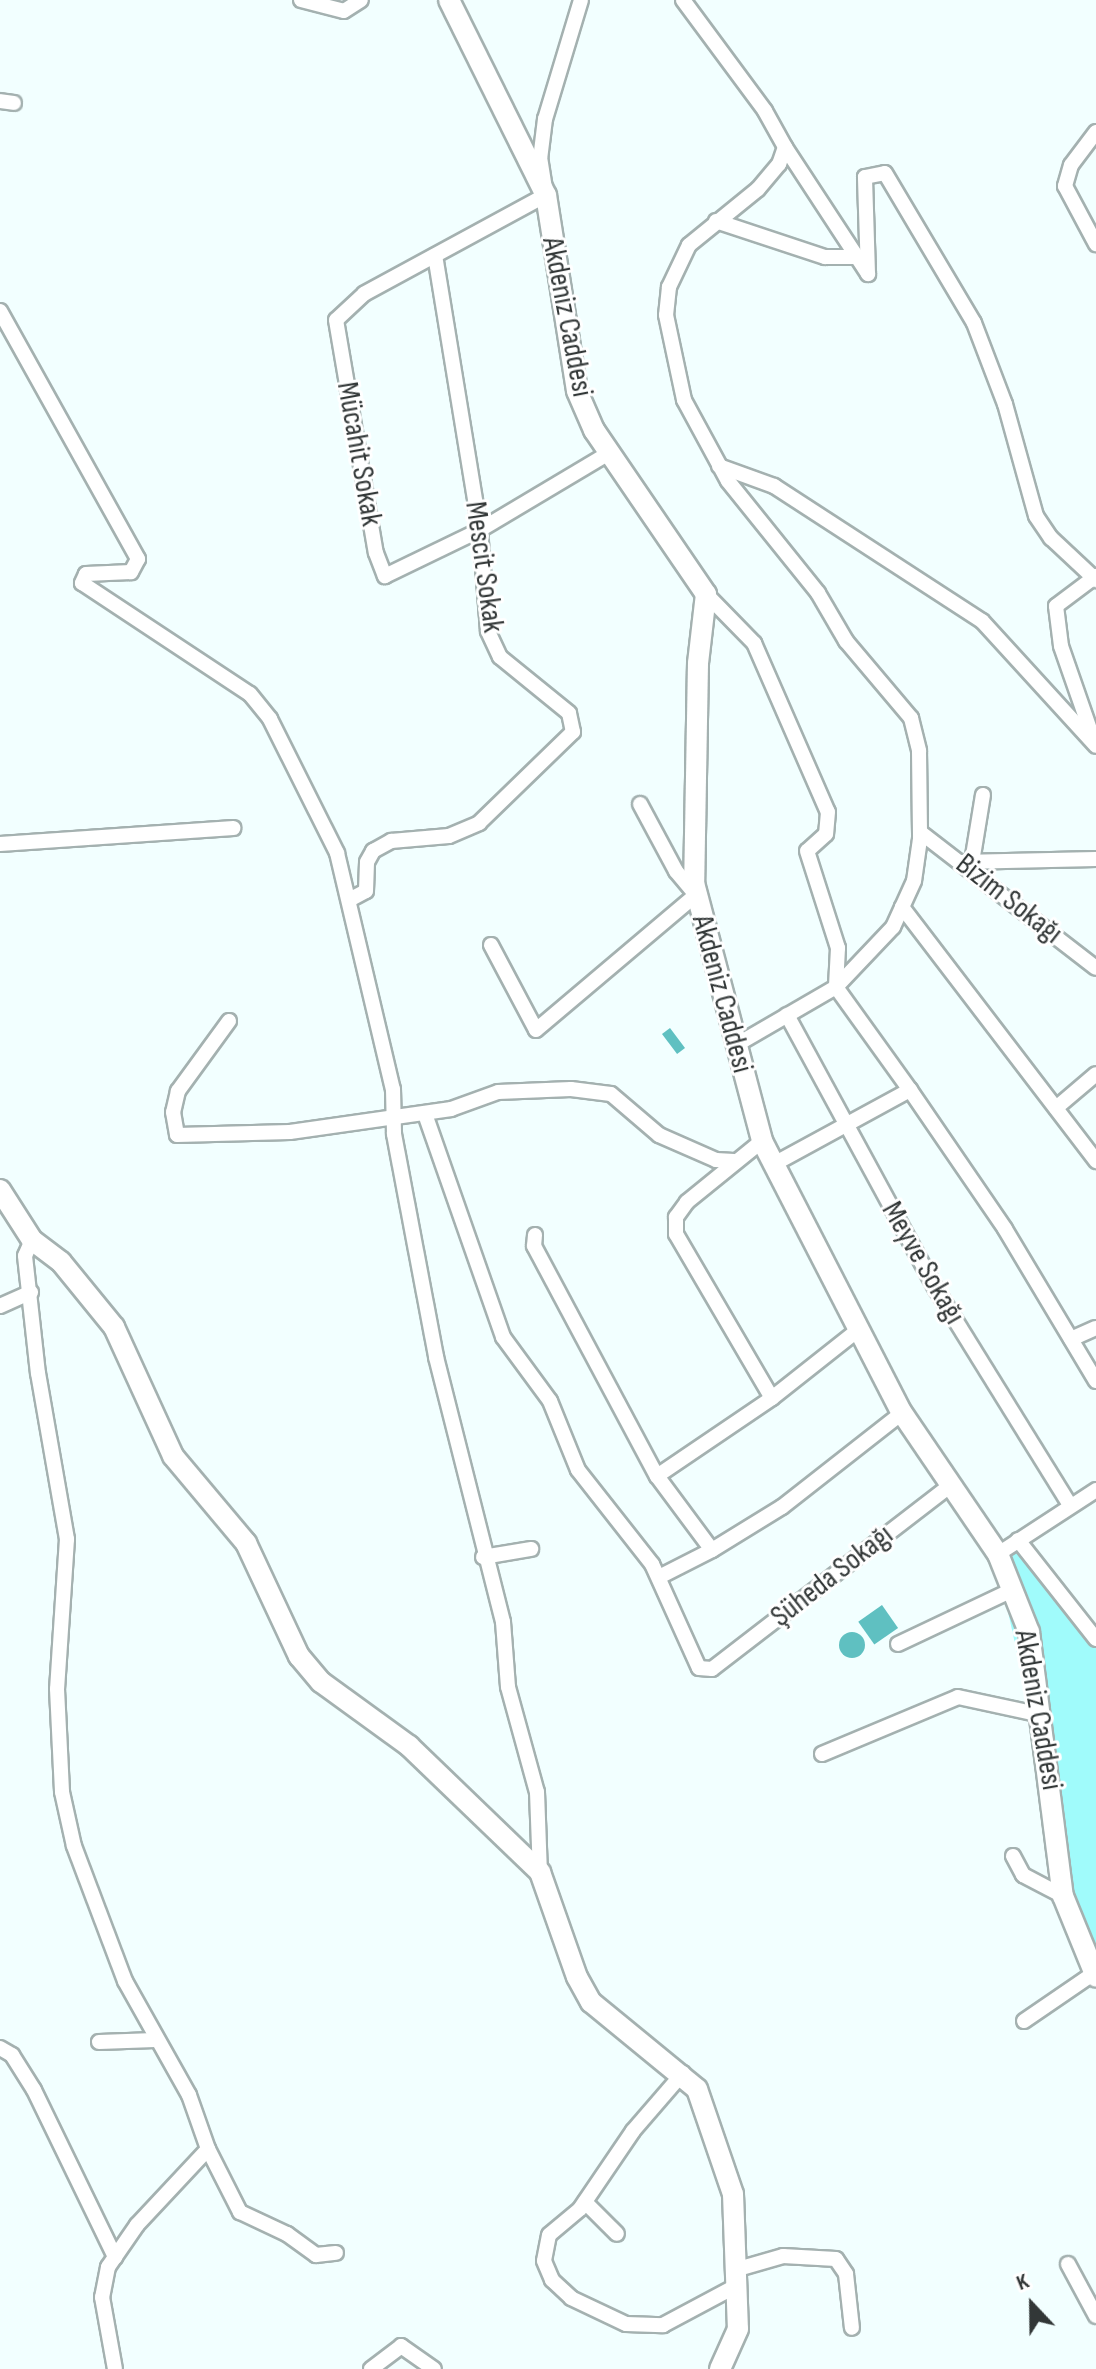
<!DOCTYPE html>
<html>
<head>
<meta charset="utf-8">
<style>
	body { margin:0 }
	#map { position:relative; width:1096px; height:2369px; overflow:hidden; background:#f2ffff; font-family:"Sofia Sans Condensed",sans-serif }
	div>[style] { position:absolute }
	.green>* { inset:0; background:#a0fbfb }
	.water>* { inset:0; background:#5fc0c1; transform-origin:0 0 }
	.round { border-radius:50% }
	.roads { filter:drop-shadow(2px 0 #a4b1b0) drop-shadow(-2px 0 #a4b1b0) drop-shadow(0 2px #a4b1b0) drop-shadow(0 -2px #a4b1b0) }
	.street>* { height:14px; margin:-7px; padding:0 7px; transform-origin:7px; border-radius:7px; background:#fff }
	.secondary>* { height:20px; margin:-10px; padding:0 10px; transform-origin:10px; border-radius:10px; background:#fff }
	span { translate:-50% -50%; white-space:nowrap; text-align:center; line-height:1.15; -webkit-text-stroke:6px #fff; paint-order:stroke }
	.street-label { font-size:30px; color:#323737 }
	.north { position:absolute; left:992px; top:2265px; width:80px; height:80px; -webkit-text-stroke:6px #fff; paint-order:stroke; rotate:338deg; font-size:22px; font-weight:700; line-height:32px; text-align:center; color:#323737 }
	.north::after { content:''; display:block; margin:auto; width:28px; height:36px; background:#323737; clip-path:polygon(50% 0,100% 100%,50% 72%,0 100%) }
</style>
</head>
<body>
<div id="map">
	<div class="green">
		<div style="clip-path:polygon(1018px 1545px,1096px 1640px,1096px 1980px,1077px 1931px,1001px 1579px)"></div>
	</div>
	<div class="water">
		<div style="left:670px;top:1028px;width:25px;height:10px;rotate:53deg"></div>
		<div style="left:882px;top:1605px;width:28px;height:29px;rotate:55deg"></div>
		<div class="round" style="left:839px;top:1632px;width:26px;height:26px"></div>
	</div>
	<div class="roads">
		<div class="street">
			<div style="left:301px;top:0;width:44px;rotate:14.3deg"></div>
			<div style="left:344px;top:11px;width:20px;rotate:-33deg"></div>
			<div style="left:581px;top:0;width:124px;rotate:106.8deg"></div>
			<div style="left:545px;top:119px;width:38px;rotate:97deg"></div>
			<div style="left:540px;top:157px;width:38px;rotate:81deg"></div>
			<div style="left:546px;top:195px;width:207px;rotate:151.5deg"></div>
			<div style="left:364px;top:294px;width:38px;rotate:137deg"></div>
			<div style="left:336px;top:320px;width:236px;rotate:80.3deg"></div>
			<div style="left:376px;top:553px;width:25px;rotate:69deg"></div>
			<div style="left:385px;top:576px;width:106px;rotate:-25.8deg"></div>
			<div style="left:480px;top:530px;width:150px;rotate:-30.8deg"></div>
			<div style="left:683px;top:0;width:138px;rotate:53.5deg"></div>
			<div style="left:765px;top:111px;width:41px;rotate:60.9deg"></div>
			<div style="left:785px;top:147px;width:18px;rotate:109deg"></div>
			<div style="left:779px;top:164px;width:33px;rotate:130deg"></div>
			<div style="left:758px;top:189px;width:89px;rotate:140.9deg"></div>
			<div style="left:689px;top:245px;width:47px;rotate:115.5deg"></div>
			<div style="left:669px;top:287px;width:28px;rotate:96deg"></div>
			<div style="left:666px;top:315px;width:87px;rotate:78deg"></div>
			<div style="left:684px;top:400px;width:92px;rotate:61.5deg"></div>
			<div style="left:728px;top:481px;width:144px;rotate:51.2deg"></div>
			<div style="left:818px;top:593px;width:56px;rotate:59.7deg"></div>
			<div style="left:846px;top:641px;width:101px;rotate:49.8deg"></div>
			<div style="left:911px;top:718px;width:34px;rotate:76deg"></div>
			<div style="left:919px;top:751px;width:88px;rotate:89.3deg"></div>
			<div style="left:920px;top:839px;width:42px;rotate:98.1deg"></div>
			<div style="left:914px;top:881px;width:51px;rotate:114.5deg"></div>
			<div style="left:893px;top:927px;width:83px;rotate:133.5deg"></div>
			<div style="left:836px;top:987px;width:116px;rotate:149.9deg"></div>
			<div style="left:0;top:101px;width:14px;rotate:8deg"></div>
			<div style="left:1096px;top:132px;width:41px;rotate:127.1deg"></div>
			<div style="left:1071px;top:165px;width:22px;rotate:106deg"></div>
			<div style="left:1065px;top:186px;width:66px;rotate:61.9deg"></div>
			<div style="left:785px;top:147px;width:152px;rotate:56.8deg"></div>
			<div style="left:716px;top:221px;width:115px;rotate:18.3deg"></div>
			<div style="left:825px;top:257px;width:33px"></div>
			<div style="left:868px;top:274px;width:97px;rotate:-91.8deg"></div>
			<div style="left:865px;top:177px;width:20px;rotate:-11deg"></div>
			<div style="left:885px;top:173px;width:174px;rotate:59.3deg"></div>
			<div style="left:974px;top:323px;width:87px;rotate:69.1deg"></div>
			<div style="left:1005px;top:404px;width:116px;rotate:74.5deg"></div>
			<div style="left:1036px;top:516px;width:27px;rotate:56deg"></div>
			<div style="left:1051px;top:538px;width:62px;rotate:43deg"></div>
			<div style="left:0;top:311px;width:284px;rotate:60.9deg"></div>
			<div style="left:138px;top:559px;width:15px;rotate:118deg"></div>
			<div style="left:131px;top:572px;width:45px;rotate:177.5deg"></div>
			<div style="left:86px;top:574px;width:10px;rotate:114deg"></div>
			<div style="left:82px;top:583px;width:201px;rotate:33.5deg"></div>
			<div style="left:250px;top:694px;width:32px;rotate:51deg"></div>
			<div style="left:270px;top:719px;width:150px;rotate:63.4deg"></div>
			<div style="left:337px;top:853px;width:243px;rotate:76.7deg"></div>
			<div style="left:393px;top:1089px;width:45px;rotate:88.7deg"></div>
			<div style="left:394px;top:1134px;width:227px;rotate:79.3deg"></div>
			<div style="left:436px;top:1357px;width:273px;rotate:75.8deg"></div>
			<div style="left:503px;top:1622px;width:65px;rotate:85.6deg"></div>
			<div style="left:508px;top:1687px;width:109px;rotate:74.6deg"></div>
			<div style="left:537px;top:1792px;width:80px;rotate:87.9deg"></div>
			<div style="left:719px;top:466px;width:59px;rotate:20deg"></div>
			<div style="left:774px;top:486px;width:248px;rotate:33deg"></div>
			<div style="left:982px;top:621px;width:169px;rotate:47.6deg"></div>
			<div style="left:706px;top:594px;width:69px;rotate:45.6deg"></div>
			<div style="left:754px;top:643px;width:184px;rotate:66.4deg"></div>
			<div style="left:828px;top:812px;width:22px;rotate:95deg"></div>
			<div style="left:826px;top:834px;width:25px;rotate:138deg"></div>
			<div style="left:807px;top:851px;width:102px;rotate:72.3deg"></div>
			<div style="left:838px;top:948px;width:39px;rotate:93deg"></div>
			<div style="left:836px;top:987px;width:127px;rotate:54.3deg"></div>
			<div style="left:1093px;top:738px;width:97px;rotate:-109.2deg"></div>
			<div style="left:1061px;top:646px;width:40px;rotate:-97.1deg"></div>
			<div style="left:1056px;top:606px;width:50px;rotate:-36.9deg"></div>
			<div style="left:920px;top:832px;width:222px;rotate:37.7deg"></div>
			<div style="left:0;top:844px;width:234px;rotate:-3.9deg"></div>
			<div style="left:961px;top:862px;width:135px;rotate:-1.3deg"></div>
			<div style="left:972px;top:862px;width:68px;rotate:-80.7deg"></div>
			<div style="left:349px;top:900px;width:19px;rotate:-28deg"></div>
			<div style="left:366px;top:891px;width:29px;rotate:-88deg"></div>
			<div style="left:367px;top:862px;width:13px;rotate:-61deg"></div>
			<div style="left:373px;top:851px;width:21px;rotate:-29deg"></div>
			<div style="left:391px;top:841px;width:58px;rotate:-4.9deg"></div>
			<div style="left:449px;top:836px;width:33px;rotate:-23deg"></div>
			<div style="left:479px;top:823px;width:131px;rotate:-44.1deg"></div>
			<div style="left:573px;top:732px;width:19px;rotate:-102deg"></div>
			<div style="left:569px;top:713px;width:89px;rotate:-140.9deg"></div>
			<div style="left:500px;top:657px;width:29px;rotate:-115deg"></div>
			<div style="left:488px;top:631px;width:101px;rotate:-94.5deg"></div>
			<div style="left:480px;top:530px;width:278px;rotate:-99.3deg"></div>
			<div style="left:902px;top:907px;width:320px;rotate:52.6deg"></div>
			<div style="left:491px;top:945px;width:96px;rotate:62.1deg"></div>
			<div style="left:536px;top:1030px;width:209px;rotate:-40.2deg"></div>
			<div style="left:696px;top:895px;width:31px;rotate:-130deg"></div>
			<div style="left:676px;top:871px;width:76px;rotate:-118.2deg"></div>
			<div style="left:787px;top:1015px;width:312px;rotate:61.5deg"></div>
			<div style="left:936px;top:1289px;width:254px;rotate:58.2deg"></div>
			<div style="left:229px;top:1021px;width:87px;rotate:126.1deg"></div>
			<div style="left:178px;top:1091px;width:22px;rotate:103deg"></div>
			<div style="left:173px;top:1112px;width:23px;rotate:80deg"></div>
			<div style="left:177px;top:1135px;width:113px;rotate:-1.5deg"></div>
			<div style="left:290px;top:1132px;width:163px;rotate:-8.1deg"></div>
			<div style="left:451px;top:1109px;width:50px;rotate:-19.9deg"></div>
			<div style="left:498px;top:1092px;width:73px;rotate:-2.4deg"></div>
			<div style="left:571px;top:1089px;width:40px;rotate:7.1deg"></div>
			<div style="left:611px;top:1094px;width:63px;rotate:40.5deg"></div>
			<div style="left:659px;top:1135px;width:62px;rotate:23.7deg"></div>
			<div style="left:716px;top:1160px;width:18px;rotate:3deg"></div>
			<div style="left:1056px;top:1108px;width:52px;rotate:-40.4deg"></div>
			<div style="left:425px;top:1114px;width:236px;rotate:70.7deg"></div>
			<div style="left:503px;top:1337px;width:79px;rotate:53.7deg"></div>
			<div style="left:550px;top:1401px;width:74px;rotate:67.9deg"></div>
			<div style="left:578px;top:1470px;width:120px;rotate:51.8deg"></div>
			<div style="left:652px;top:1564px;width:114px;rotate:65.7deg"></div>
			<div style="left:699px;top:1668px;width:13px;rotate:4deg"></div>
			<div style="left:712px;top:1669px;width:303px;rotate:-37.6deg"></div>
			<div style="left:762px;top:1141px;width:97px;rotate:140.9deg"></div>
			<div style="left:687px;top:1202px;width:19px;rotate:126deg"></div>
			<div style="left:676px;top:1217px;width:17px;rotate:90deg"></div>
			<div style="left:676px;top:1234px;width:190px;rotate:59.7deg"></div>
			<div style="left:774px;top:1164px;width:155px;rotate:-28.6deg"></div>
			<div style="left:910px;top:1090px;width:168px;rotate:55.6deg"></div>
			<div style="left:1005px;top:1229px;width:177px;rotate:59.1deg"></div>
			<div style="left:535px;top:1235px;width:11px;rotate:95deg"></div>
			<div style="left:534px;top:1246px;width:261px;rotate:61.9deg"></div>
			<div style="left:657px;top:1476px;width:92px;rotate:53.4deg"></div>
			<div style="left:712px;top:1550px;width:82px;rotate:-31.6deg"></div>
			<div style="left:782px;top:1507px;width:152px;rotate:-38.1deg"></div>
			<div style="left:32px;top:1240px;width:17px;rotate:114deg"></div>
			<div style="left:25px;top:1256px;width:118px;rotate:83.7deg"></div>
			<div style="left:38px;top:1373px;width:169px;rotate:80.1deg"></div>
			<div style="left:67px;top:1539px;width:150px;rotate:93.8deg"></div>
			<div style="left:57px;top:1689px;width:103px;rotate:87.2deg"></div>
			<div style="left:62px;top:1792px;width:55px;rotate:77.5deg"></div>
			<div style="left:74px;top:1846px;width:144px;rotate:69.3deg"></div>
			<div style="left:125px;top:1981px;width:131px;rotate:60.7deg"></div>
			<div style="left:189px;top:2095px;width:57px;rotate:70.6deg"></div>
			<div style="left:208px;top:2149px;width:104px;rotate:133.1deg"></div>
			<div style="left:137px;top:2225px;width:51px;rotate:124.6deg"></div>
			<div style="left:108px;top:2267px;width:31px;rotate:101deg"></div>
			<div style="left:102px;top:2297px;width:73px;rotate:79.8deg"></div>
			<div style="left:0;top:1306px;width:34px;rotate:-24deg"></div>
			<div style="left:1071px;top:1339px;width:27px;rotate:-24deg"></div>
			<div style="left:657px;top:1476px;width:139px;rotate:-34.1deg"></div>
			<div style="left:772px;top:1398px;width:110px;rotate:-38.3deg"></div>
			<div style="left:1018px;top:1540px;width:126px;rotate:51.8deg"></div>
			<div style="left:998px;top:1554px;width:117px;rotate:-33.1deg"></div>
			<div style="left:483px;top:1557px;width:49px;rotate:-9.5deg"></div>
			<div style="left:659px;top:1577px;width:59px;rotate:-27deg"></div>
			<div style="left:898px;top:1644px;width:126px;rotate:-25.3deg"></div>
			<div style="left:822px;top:1754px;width:147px;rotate:-22.7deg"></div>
			<div style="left:958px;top:1697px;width:85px;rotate:12.2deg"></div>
			<div style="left:1013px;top:1856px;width:21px;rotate:62deg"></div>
			<div style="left:1023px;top:1875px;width:45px;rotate:27.7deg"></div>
			<div style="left:1024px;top:2021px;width:85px;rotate:-34.4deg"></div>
			<div style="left:99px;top:2042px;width:56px;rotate:-2deg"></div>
			<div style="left:0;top:2048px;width:14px;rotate:30deg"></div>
			<div style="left:12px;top:2055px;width:41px;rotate:57.8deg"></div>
			<div style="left:34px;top:2090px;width:186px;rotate:64.1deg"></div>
			<div style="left:683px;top:2073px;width:77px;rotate:130.8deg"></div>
			<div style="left:633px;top:2131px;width:94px;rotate:124.2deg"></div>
			<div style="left:580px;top:2209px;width:40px;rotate:140deg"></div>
			<div style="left:549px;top:2235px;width:26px;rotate:101deg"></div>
			<div style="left:544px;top:2261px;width:21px;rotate:67deg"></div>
			<div style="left:552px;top:2280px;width:26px;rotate:43deg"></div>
			<div style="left:571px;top:2298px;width:61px;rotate:25.3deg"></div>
			<div style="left:626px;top:2324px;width:37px;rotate:2deg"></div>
			<div style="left:663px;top:2325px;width:85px;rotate:-28.1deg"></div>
			<div style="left:208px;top:2149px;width:71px;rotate:63.1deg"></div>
			<div style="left:240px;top:2212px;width:52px;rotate:25.1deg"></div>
			<div style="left:287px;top:2234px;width:36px;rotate:36deg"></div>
			<div style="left:316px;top:2255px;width:20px;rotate:-6deg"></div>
			<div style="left:585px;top:2202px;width:45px;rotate:45deg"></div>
			<div style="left:1068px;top:2264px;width:59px;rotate:61.7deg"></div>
			<div style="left:738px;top:2269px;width:47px;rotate:-16.1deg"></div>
			<div style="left:783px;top:2256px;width:53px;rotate:3.2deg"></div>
			<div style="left:836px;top:2259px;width:18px;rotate:56deg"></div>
			<div style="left:846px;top:2274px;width:54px;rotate:83.7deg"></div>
			<div style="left:371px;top:2369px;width:38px;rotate:-37deg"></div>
			<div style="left:401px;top:2346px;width:40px;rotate:34.9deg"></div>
		</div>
		<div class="secondary">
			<div style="left:449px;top:0;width:218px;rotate:63.6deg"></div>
			<div style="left:546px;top:195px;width:198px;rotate:81deg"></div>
			<div style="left:577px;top:391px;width:43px;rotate:66.4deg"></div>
			<div style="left:594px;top:430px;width:199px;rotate:55.7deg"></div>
			<div style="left:706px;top:594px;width:69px;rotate:96.6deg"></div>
			<div style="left:698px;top:663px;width:220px;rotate:91deg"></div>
			<div style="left:694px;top:883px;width:267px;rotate:75.2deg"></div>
			<div style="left:762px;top:1141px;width:306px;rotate:62.8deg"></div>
			<div style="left:902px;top:1413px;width:171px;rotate:55.8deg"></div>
			<div style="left:998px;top:1554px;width:84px;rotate:68.3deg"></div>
			<div style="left:1029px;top:1632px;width:266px;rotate:82.7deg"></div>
			<div style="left:1063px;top:1896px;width:87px;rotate:67.8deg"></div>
			<div style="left:0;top:1190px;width:59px;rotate:57.4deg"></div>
			<div style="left:32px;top:1240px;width:36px;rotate:37deg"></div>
			<div style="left:61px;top:1262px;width:84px;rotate:50.8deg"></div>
			<div style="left:114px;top:1327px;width:142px;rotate:65.4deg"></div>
			<div style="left:173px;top:1456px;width:114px;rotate:50deg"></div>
			<div style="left:246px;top:1543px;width:125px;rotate:64.9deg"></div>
			<div style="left:299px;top:1656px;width:34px;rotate:50deg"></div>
			<div style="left:321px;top:1682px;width:109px;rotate:36deg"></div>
			<div style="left:409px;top:1746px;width:182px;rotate:43.9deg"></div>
			<div style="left:540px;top:1872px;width:111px;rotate:70.6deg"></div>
			<div style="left:577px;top:1977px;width:29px;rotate:61deg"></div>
			<div style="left:591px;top:2002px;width:137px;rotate:39.4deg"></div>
			<div style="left:697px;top:2089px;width:111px;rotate:71.1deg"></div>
			<div style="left:733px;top:2194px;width:135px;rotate:87.9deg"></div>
			<div style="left:738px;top:2329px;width:44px;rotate:114.2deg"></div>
		</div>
	</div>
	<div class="street-label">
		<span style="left:567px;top:317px;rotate:79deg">Akdeniz Caddesi</span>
		<span style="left:359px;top:454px;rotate:80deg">Mücahit Sokak</span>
		<span style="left:484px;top:567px;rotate:82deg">Mescit Sokak</span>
		<span style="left:1009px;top:899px;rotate:38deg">Bizim Sokağı</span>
		<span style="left:722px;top:994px;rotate:75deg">Akdeniz Caddesi</span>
		<span style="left:923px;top:1263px;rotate:60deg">Meyve Sokağı</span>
		<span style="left:832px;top:1576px;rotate:-38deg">Şüheda Sokağı</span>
		<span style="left:1038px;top:1710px;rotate:80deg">Akdeniz Caddesi</span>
	</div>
	<div class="north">K</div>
</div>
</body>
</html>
